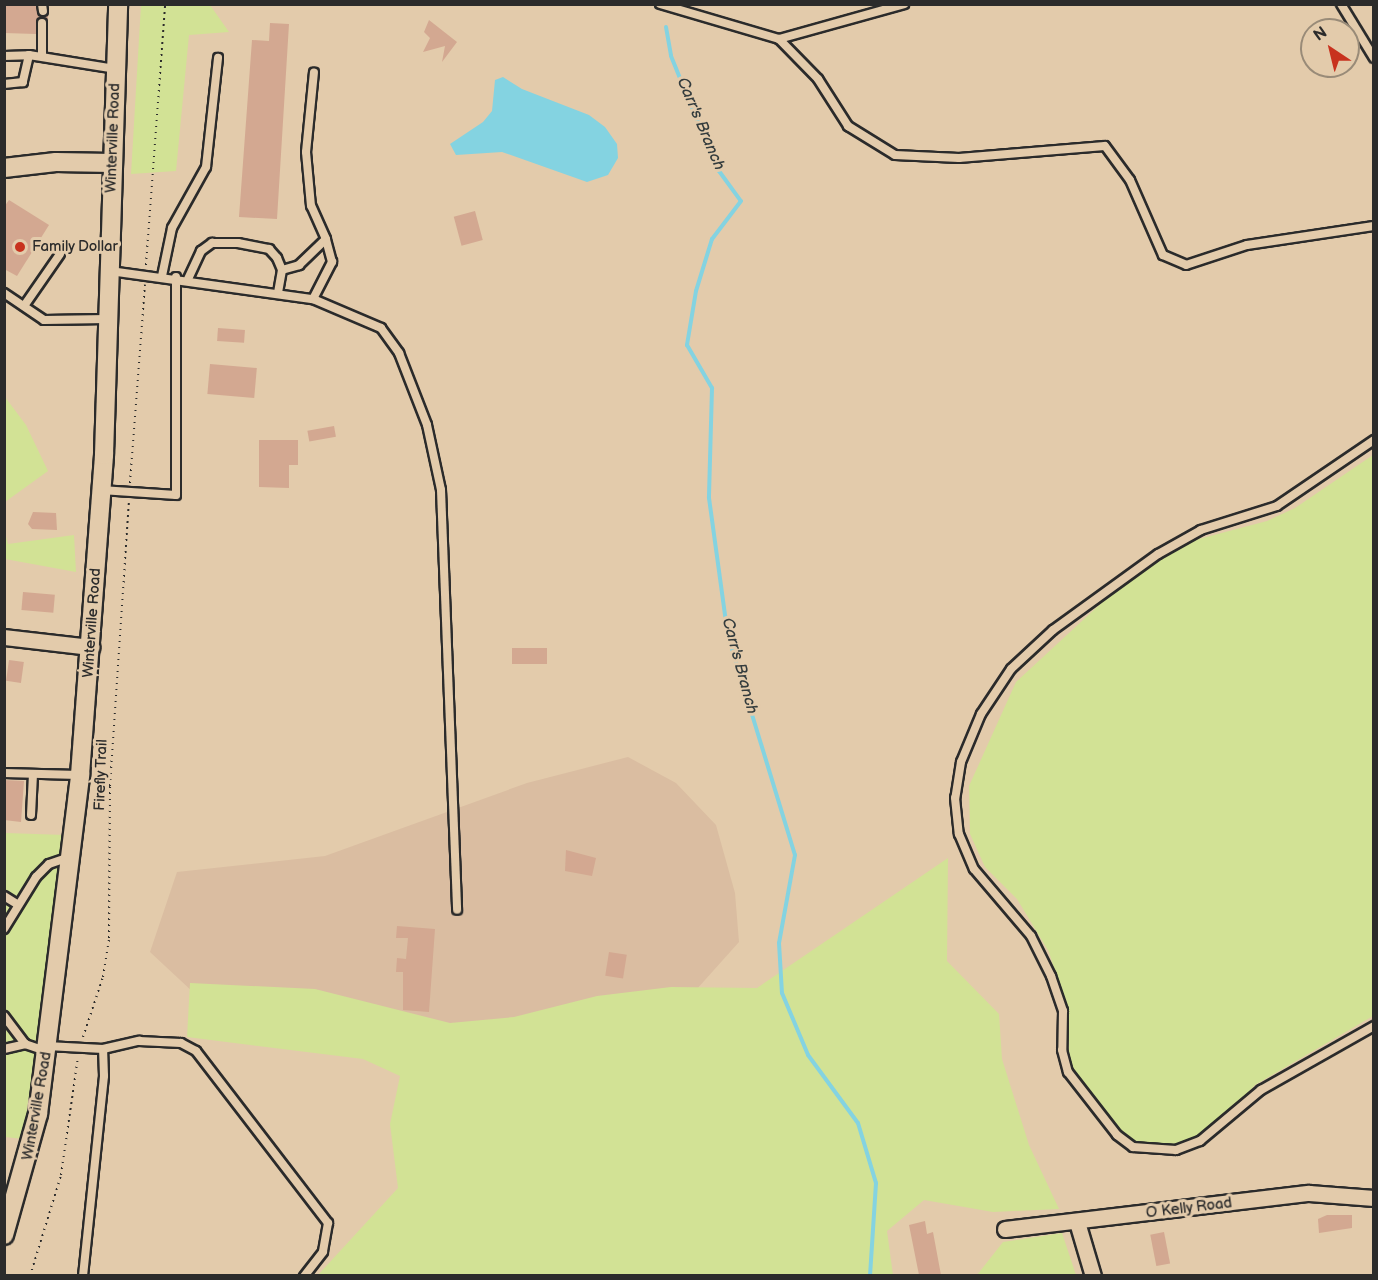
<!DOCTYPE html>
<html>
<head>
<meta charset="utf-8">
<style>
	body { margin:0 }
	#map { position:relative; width:1378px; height:1280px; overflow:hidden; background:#e3cbab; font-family:"Balsamiq Sans",sans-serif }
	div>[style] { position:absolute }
	.built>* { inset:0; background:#dabda1 }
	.green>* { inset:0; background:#d2e295 }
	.water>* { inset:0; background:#84d3e1 }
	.stream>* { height:4px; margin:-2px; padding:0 2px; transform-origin:2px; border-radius:2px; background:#84d3e1 }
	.building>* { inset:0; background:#d3a891; transform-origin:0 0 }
	.path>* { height:2px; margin-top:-1px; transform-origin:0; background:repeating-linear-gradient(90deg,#2b2b2b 0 1.5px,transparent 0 6px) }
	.roads { filter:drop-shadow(2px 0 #2b2b2b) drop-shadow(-2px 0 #2b2b2b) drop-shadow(0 2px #2b2b2b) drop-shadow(0 -2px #2b2b2b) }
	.service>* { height:8px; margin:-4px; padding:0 4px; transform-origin:4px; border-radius:4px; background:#e3cbab }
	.minor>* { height:15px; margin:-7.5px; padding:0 7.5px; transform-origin:7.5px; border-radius:7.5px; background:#e3cbab }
	.tertiary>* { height:18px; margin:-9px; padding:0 9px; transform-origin:9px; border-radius:9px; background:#e3cbab }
	.dots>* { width:16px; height:16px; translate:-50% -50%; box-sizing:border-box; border:3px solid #e3cbab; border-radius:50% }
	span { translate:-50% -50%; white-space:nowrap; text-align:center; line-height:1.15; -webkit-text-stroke:6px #e3cbab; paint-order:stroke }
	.street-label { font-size:15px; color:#2b2b2b }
	.poi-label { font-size:15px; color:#2b2b2b }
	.left { translate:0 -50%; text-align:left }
	.water-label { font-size:16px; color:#343c3d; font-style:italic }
	.frame { position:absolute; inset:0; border:6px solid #2b2b2b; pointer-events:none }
	.north { position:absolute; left:1300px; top:18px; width:60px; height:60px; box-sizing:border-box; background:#e3cbab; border:2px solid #998b78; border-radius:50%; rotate:325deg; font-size:16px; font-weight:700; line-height:24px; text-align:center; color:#2b2b2b }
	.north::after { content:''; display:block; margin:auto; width:21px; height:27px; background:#c8321e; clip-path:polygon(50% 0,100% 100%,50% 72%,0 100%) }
</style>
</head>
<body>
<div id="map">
	<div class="built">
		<div style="clip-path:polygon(628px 757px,676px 783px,716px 825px,735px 893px,739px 942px,696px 990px,455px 1031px,194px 993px,150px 952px,177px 872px,325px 856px,527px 783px)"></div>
	</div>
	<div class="green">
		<div style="clip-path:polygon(141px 5px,210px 5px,229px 32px,189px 35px,176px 171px,131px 174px)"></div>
		<div style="clip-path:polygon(5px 397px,26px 425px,48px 471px,5px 502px)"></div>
		<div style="clip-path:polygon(1373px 455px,1373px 1016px,1255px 1085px,1222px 1122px,1199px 1136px,1166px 1148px,1133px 1141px,1115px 1128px,1069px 1065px,1068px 1015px,1049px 952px,1017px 899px,985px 867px,970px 834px,969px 786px,1016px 682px,1109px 596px,1156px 561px,1195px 540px,1267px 521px,1295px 508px)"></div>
		<div style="clip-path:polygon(5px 533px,8px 544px,74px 535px,76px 572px,5px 559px)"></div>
		<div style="clip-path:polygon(5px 833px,66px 835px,35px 1080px,23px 1139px,5px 1137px)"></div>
		<div style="clip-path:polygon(948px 858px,947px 961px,999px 1014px,1002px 1059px,1029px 1145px,1059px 1209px,993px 1212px,924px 1200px,887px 1231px,893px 1275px,318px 1275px,398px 1188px,390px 1124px,400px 1076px,363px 1059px,187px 1037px,190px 983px,315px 989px,450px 1023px,514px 1017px,597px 996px,671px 987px,757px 988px)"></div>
		<div style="clip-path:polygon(1062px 1233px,1076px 1275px,977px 1275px,1003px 1242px)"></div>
	</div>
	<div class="water">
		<div style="clip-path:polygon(503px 77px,522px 89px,589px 115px,605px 127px,617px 144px,618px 158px,608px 175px,587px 182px,502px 152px,456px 155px,450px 144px,483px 122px,492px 111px,495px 80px)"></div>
	</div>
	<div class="stream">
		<div style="left:666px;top:27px;width:29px;rotate:80deg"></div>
		<div style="left:671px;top:56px;width:69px;rotate:67.9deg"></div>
		<div style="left:697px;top:120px;width:29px;rotate:56deg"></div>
		<div style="left:713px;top:144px;width:28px;rotate:77deg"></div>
		<div style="left:719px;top:171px;width:37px;rotate:54deg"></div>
		<div style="left:741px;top:201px;width:48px;rotate:127.3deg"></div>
		<div style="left:712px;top:239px;width:54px;rotate:107.1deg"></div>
		<div style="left:696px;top:291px;width:55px;rotate:99.5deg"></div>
		<div style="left:687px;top:345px;width:50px;rotate:59.8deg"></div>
		<div style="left:712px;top:388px;width:110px;rotate:91.6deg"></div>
		<div style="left:709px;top:498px;width:139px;rotate:82.2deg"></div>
		<div style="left:728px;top:636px;width:229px;rotate:73deg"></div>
		<div style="left:795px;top:855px;width:89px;rotate:100.3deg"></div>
		<div style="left:779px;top:943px;width:50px;rotate:86.6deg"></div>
		<div style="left:782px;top:993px;width:67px;rotate:67.2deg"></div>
		<div style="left:808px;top:1055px;width:84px;rotate:53.7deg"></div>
		<div style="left:858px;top:1123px;width:63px;rotate:73.3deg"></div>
		<div style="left:876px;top:1183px;width:93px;rotate:93.7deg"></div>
	</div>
	<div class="building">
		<div style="clip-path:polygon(4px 4px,36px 4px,39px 15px,48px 14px,48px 21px,37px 20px,36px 34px,4px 33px)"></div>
		<div style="clip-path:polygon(429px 20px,457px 42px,442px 62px,445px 46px,423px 52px,430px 38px,424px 32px)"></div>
		<div style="clip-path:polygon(270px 23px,289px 24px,277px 219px,239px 217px,252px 40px,269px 41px)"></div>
		<div style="clip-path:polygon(9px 200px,49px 225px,17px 276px,4px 269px,4px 207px)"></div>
		<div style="left:475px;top:211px;width:30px;height:22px;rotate:75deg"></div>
		<div style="left:218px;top:328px;width:27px;height:13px;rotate:4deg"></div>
		<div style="left:210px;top:364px;width:47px;height:30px;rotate:5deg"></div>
		<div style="left:334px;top:426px;width:11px;height:27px;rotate:80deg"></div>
		<div style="clip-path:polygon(259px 440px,298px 440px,298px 465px,289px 465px,289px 488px,259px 487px)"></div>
		<div style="clip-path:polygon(33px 512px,56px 513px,57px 530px,32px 529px,28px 524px)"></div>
		<div style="left:23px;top:592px;width:32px;height:18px;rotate:5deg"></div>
		<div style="left:512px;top:648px;width:35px;height:16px"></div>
		<div style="left:9px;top:660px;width:15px;height:21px;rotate:8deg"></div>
		<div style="clip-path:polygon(4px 780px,24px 781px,21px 822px,4px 820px)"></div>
		<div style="clip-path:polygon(566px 850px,596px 858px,592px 876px,565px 871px)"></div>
		<div style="clip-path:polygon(397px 926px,435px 929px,429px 1012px,403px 1010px,403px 972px,396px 972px,397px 958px,406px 959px,408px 938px,396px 938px)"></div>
		<div style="left:609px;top:952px;width:18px;height:24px;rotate:9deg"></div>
		<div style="clip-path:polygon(1327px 1215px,1352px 1215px,1352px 1228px,1319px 1233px,1318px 1219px)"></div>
		<div style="clip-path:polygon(925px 1221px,927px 1234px,933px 1232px,941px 1275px,919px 1275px,909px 1225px)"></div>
		<div style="left:1164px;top:1232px;width:32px;height:14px;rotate:79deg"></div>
	</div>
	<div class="path">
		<div style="left:146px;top:265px;width:262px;rotate:-85.8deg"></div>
		<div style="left:130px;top:483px;width:199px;rotate:-85.7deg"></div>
		<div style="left:83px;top:1037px;width:63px;rotate:-71.6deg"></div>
		<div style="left:103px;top:977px;width:39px;rotate:-81deg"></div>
		<div style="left:109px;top:938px;width:152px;rotate:-89.6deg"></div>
		<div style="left:110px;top:786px;width:286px;rotate:-86.2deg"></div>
		<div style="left:30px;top:1276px;width:106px;rotate:-72.9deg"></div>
		<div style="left:61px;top:1175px;width:119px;rotate:-81.8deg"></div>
	</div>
	<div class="roads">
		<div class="service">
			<div style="left:42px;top:4px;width:7px;rotate:82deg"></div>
			<div style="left:660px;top:4px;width:124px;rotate:16.4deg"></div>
			<div style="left:779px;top:39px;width:130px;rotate:-15.6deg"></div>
			<div style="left:1341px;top:4px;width:63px;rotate:58.6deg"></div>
			<div style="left:42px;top:23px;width:33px;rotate:90deg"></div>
			<div style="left:779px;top:39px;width:56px;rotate:45.7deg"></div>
			<div style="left:818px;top:79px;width:56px;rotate:57.4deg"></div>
			<div style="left:848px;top:126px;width:55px;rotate:31.7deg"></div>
			<div style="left:895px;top:155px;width:64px;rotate:2.7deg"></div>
			<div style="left:959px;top:158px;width:146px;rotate:-4.7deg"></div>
			<div style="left:1105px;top:146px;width:42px;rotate:53.7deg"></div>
			<div style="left:1130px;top:180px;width:82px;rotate:66.3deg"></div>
			<div style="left:1163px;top:255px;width:25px;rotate:23deg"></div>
			<div style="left:1186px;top:265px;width:64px;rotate:-18.2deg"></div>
			<div style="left:1247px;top:245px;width:128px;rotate:-8.5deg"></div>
			<div style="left:29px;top:55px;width:87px;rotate:9.2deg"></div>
			<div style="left:4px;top:56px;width:25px;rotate:-2deg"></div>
			<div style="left:29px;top:55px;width:28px;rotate:103deg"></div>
			<div style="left:23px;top:82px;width:19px;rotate:174deg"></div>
			<div style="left:282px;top:270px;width:18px;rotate:-16deg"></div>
			<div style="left:299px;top:265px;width:37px;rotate:-44deg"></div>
			<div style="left:326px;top:239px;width:36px;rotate:-114deg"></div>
			<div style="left:311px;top:206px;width:54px;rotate:-95.3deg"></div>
			<div style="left:306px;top:152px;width:80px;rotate:-84.3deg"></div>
			<div style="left:110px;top:271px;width:205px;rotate:7.9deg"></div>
			<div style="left:313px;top:299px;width:74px;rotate:23.1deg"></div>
			<div style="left:381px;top:328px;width:31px;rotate:54deg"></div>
			<div style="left:399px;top:353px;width:77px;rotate:68.7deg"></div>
			<div style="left:427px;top:425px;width:66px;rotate:77.8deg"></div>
			<div style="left:441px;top:490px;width:420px;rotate:87.8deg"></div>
			<div style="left:162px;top:276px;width:49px;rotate:-78.2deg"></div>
			<div style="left:172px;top:228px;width:70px;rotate:-60.9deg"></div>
			<div style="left:206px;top:167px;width:110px;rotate:-83.7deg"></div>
			<div style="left:188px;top:279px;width:31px;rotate:-65deg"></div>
			<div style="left:201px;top:251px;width:14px;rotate:-36deg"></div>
			<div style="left:212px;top:243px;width:26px"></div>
			<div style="left:238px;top:243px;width:32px;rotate:11deg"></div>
			<div style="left:269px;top:249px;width:12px;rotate:48deg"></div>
			<div style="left:277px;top:258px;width:13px;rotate:67deg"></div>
			<div style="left:282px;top:270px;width:23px;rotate:100deg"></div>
			<div style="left:4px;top:293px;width:48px;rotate:34deg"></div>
			<div style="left:44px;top:320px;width:63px;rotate:-0.9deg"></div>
			<div style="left:313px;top:299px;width:42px;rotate:-62.8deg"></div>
			<div style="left:332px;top:262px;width:24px;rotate:-105deg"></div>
			<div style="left:24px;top:306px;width:63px;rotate:-55.3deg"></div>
			<div style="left:1374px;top:440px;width:117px;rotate:145.8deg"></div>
			<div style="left:1277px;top:506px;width:80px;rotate:162.5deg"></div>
			<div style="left:1201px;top:530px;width:49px;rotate:150.8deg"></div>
			<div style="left:1158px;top:554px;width:130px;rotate:144.1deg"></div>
			<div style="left:1053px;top:630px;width:57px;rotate:137.1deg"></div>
			<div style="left:1011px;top:669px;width:54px;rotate:123.7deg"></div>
			<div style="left:981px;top:714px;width:52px;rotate:112.6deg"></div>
			<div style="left:961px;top:762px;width:36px;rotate:99deg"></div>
			<div style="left:955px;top:798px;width:36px;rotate:84deg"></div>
			<div style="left:959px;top:834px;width:38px;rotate:67deg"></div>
			<div style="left:974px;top:869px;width:88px;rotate:49.6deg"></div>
			<div style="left:1031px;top:936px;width:45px;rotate:63.4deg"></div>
			<div style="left:1051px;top:976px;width:37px;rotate:71deg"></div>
			<div style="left:1063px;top:1011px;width:39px;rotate:91deg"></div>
			<div style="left:1062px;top:1050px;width:23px;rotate:75deg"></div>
			<div style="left:1068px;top:1072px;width:80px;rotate:52.1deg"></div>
			<div style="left:1117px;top:1135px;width:20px;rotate:37deg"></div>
			<div style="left:1133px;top:1147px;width:43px;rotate:4deg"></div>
			<div style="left:1176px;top:1150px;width:26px;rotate:-21deg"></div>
			<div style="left:1200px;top:1141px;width:80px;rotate:-39.9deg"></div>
			<div style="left:1261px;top:1090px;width:130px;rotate:-29.5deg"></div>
			<div style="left:101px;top:490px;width:75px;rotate:3.8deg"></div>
			<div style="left:176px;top:495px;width:218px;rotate:-90deg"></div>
			<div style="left:4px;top:773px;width:75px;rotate:1.5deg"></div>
			<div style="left:31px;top:815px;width:41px;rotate:-87.2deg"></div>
			<div style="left:4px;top:896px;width:15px;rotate:32deg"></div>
			<div style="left:4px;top:929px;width:61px;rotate:-58.4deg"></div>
			<div style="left:36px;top:877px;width:18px;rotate:-45deg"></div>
			<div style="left:49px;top:864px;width:21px;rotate:-19deg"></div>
			<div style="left:4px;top:1016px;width:35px;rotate:53deg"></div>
			<div style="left:25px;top:1044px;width:21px;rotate:19deg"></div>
			<div style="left:47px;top:1046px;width:56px;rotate:3.1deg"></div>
			<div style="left:103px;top:1049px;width:37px;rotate:-13deg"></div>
			<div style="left:139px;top:1041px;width:42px;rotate:2.7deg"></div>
			<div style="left:181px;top:1043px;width:17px;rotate:28deg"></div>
			<div style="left:196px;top:1051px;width:217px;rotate:52.5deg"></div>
			<div style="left:328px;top:1223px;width:29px;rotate:100deg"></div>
			<div style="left:323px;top:1252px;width:31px;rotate:128deg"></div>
			<div style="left:4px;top:1049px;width:22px;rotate:-13deg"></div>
			<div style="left:83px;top:1276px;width:201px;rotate:-84deg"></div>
			<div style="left:104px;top:1076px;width:27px;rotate:-92deg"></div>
		</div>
		<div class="minor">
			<div style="left:4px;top:637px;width:88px;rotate:6.6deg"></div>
			<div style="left:1077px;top:1222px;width:56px;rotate:73.5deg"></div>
			<div style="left:1005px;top:1229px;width:306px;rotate:-6.8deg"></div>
			<div style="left:1309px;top:1193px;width:65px;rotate:4.4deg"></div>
		</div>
		<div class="tertiary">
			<div style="left:4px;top:168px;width:52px;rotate:-6.6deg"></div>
			<div style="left:56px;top:162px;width:56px;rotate:1deg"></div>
			<div style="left:4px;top:1235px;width:126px;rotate:-74.3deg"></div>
			<div style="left:38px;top:1114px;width:342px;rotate:-82.9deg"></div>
			<div style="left:80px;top:775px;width:321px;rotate:-85.7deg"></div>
			<div style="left:104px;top:455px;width:451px;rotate:-88.2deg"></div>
		</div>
	</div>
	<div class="dots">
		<div style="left:20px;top:247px;background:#c8321e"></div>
	</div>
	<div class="street-label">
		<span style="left:113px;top:138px;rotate:-88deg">Winterville Road</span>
		<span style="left:92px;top:623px;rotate:-86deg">Winterville Road</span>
		<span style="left:101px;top:775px;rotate:-88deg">Firefly Trail</span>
		<span style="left:37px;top:1106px;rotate:-80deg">Winterville Road</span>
		<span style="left:1189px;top:1208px;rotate:-7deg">O Kelly Road</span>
	</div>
	<div class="poi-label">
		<span class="left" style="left:32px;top:247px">Family Dollar</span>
	</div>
	<div class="water-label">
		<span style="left:700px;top:124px;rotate:67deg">Carr's Branch</span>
		<span style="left:739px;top:666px;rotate:75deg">Carr's Branch</span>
	</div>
	<div class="frame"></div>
	<div class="north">N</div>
</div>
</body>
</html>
